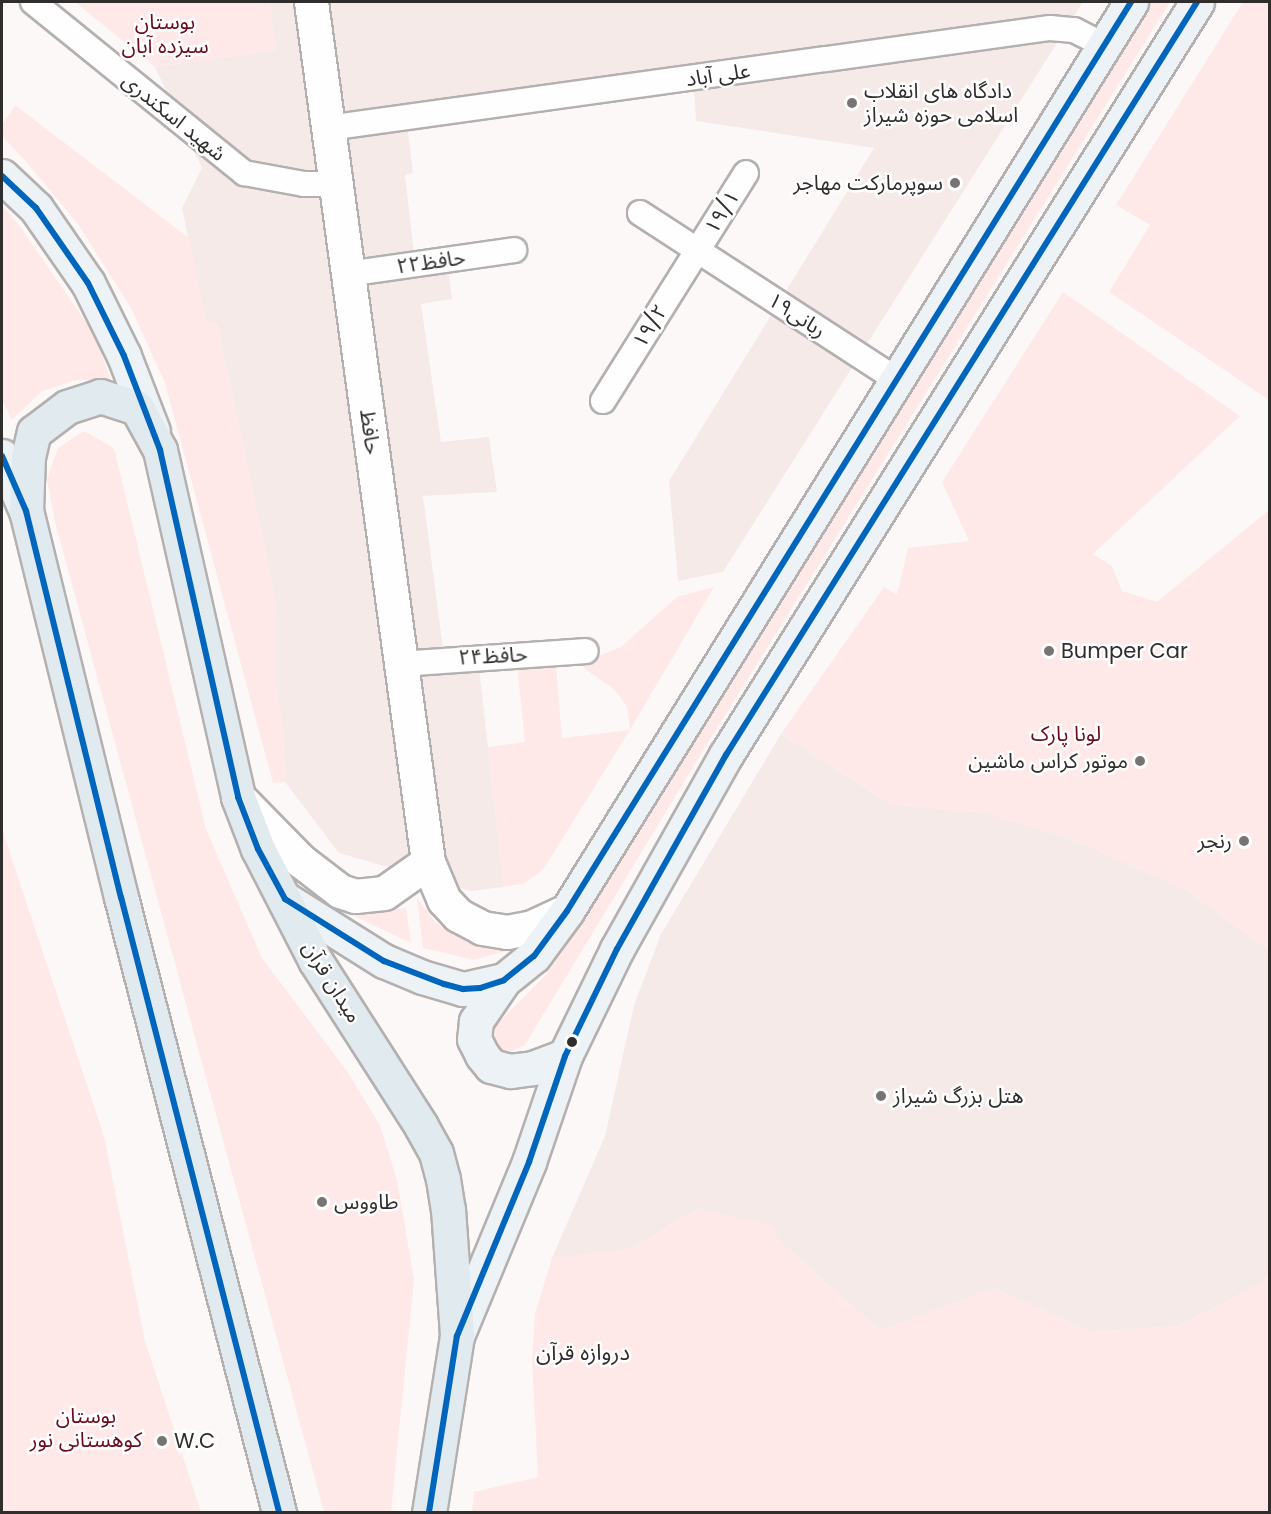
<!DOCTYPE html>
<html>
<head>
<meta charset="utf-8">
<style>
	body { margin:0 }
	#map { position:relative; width:1271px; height:1514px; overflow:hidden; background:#fdf8f8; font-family:Poppins,"Noto Sans Arabic",sans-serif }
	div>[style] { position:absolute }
	.built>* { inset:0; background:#f6eae9 }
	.green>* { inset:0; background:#fee9e8 }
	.roads { filter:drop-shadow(2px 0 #b4b0b0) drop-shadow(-2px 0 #b4b0b0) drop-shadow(0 2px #b4b0b0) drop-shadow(0 -2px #b4b0b0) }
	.street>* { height:24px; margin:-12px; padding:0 12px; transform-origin:12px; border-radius:12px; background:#fffefe }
	.secondary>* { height:33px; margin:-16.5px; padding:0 16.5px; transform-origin:16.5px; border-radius:16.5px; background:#fffefe }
	.primary>* { height:33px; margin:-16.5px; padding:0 16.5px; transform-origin:16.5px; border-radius:16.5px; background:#ecf2f5 }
	.highway>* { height:33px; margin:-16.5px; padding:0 16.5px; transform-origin:16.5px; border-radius:16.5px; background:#e1eaef }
	.bus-1>* { height:6px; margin:-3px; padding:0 3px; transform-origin:3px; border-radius:3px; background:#0065bd }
	.dots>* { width:16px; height:16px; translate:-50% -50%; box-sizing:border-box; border:3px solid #fff; border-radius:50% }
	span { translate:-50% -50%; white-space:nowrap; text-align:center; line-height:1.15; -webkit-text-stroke:5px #fff; paint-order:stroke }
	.park-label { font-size:21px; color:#6a0a1b }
	.street-label { font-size:21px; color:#302d2d }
	.poi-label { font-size:21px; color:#302d2d }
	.left { translate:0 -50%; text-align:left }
	.right { translate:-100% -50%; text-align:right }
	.neighbourhood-label { font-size:22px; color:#312b2b }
	.frame { position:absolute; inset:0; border:3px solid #302d2d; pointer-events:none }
</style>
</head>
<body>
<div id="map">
	<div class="built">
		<div style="clip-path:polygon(269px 2px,1083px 2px,723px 572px,678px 581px,669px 481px,874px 148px,696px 121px,694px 91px,408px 132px,413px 173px,405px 175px,414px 254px,448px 267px,452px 299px,421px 304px,441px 442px,489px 437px,497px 492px,423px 496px,443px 648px,479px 668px,504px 887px,471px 891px,339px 853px,285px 782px,283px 733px,276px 687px,276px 615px,271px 580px,217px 323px,206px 324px,182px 208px,202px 168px,155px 67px,276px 50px)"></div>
		<div style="clip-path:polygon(781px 734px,891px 804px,985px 813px,1061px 835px,1118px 859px,1188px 891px,1269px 950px,1269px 1273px,1263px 1282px,1179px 1326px,1090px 1332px,994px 1288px,880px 1331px,779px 1241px,770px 1226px,698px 1209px,629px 1250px,552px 1258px,605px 1136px,634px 1005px,661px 934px)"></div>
	</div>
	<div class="green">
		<div style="clip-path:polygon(75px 2px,269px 2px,276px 50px,155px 67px)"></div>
		<div style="clip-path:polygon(1152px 2px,1170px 2px,707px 744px,525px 1045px,506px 1054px,496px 1048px,492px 1039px,492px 1029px,545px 976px,566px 947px)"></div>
		<div style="clip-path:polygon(1243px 2px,1269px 2px,1269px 400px,1109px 292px,1150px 225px,1116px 205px)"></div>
		<div style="clip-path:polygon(15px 105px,189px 238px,206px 324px,217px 323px,271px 580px,276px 615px,276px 687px,283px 733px,285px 782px,273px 783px,165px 383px,131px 308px,78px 224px,29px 165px,2px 136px,2px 125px)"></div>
		<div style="clip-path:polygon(2px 205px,19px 225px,95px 335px,111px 381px,76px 380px,42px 391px,12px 420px,2px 400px)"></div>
		<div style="clip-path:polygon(1063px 292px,1240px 416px,1093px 554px,1112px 566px,1122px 591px,1157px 602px,1269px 510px,1269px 950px,1188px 891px,1118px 859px,1061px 835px,985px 813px,891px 804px,781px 734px,884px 587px,897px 595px,908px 548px,969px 541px,942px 482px)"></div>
		<div style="clip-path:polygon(84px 431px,114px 448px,206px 829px,262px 958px,347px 1071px,380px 1125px,397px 1180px,414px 1279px,391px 1512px,324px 1512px,55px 522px,47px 479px,58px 448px)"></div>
		<div style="clip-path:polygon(714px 587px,630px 730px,543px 870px,525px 883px,504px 887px,488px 747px,525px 742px,517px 666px,556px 665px,562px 738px,630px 730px,627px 707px,615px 690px,584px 668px,583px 662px,621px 647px,677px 597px)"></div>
		<div style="clip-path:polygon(2px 829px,104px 1136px,145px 1341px,201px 1512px,2px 1512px)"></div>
		<div style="clip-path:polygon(417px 898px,435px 922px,466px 942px,510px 950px,474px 960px,423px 948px)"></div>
		<div style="clip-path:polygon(406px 908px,411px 943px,339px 909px,355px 912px)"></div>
		<div style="clip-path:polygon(698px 1209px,770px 1225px,779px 1241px,880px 1331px,994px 1288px,1090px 1332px,1179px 1326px,1263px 1282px,1269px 1273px,1269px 1512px,472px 1512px,474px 1492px,538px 1477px,532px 1361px,535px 1314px,552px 1258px,629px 1250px)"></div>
	</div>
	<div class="roads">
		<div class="street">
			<div style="left:33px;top:2px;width:272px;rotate:39deg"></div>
			<div style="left:244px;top:173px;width:61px;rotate:10.4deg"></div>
			<div style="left:304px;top:184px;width:32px"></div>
			<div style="left:328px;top:128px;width:729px;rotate:-7.89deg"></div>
			<div style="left:1050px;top:28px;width:24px;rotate:5deg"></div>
			<div style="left:1074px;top:30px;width:35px;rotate:27deg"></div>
			<div style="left:640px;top:213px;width:305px;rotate:33deg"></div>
			<div style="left:348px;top:274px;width:168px;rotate:-8.2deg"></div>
			<div style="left:603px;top:401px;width:269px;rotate:-57.9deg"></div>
			<div style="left:401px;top:664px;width:185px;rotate:-4deg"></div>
		</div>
		<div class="secondary">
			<div style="left:311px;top:2px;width:868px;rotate:82.25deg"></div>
			<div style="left:428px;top:862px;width:41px;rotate:67.2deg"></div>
			<div style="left:444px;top:900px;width:21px;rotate:47deg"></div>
			<div style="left:458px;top:915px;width:27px;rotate:28deg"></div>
			<div style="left:482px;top:928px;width:25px;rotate:9deg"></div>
			<div style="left:507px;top:932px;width:25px;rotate:-11deg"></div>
			<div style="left:532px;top:927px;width:38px;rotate:-25deg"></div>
			<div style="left:238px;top:797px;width:90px;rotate:45.5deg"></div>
			<div style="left:301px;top:861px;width:49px;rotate:37.6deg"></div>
			<div style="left:340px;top:891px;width:16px;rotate:18deg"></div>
			<div style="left:355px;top:896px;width:29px;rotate:-6deg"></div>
			<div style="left:384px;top:893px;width:54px;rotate:-35.2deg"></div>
		</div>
		<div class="primary">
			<div style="left:2px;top:176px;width:47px;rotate:43.3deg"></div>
			<div style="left:36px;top:208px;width:91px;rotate:55.3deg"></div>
			<div style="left:88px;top:283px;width:81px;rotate:63.7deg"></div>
			<div style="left:124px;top:356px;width:80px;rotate:68.9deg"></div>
			<div style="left:2px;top:456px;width:60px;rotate:66.4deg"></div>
			<div style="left:285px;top:899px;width:117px;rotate:32.1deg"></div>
			<div style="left:384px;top:961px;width:41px;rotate:22.8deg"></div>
			<div style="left:422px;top:977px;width:43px;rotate:16.3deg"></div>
			<div style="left:463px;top:989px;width:42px;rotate:-12.4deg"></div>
			<div style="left:504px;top:980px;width:38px;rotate:-39deg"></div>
			<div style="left:534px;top:956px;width:56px;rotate:-53.7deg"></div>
			<div style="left:567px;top:911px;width:1070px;rotate:-58.18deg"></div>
			<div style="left:504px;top:980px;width:50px;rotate:124.3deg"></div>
			<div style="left:476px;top:1021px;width:18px;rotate:96deg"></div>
			<div style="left:474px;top:1039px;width:18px;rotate:63deg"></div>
			<div style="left:482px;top:1055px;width:14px;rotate:51deg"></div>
			<div style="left:491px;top:1066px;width:20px;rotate:15deg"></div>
			<div style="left:510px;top:1071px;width:23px;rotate:-7deg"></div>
			<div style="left:533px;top:1068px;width:34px;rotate:-21deg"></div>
			<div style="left:457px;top:1336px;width:188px;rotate:-67.5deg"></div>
			<div style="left:529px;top:1162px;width:112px;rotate:-71.2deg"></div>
			<div style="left:565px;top:1056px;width:119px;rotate:-64.1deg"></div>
			<div style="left:617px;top:949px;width:223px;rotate:-60.7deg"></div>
			<div style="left:726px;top:755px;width:888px;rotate:-57.97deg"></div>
		</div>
		<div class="highway">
			<div style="left:279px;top:1512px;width:635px;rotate:-104.41deg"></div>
			<div style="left:121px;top:897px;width:398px;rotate:-103.8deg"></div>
			<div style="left:26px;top:511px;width:54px;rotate:-87.9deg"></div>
			<div style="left:28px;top:457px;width:26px;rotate:-77deg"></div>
			<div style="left:34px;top:432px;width:41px;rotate:-37.1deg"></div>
			<div style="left:67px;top:407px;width:35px;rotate:-18deg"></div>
			<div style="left:100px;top:396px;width:39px;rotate:18deg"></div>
			<div style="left:137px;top:408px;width:48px;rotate:61.3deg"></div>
			<div style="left:160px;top:450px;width:356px;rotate:77.3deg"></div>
			<div style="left:238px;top:797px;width:56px;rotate:69deg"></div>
			<div style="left:258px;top:849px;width:125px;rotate:62.8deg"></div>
			<div style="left:315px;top:960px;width:197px;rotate:57.4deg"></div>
			<div style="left:421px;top:1126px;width:31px;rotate:61deg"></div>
			<div style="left:436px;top:1153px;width:27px;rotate:75deg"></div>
			<div style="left:443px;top:1179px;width:30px;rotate:81deg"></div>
			<div style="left:448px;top:1209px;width:127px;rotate:85.9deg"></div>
			<div style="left:457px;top:1336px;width:178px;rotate:99deg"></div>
		</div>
	</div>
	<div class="bus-1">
		<div style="left:2px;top:176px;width:47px;rotate:43.3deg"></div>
		<div style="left:36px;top:208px;width:91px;rotate:55.3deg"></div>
		<div style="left:88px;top:283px;width:81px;rotate:63.7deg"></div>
		<div style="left:124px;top:356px;width:101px;rotate:69deg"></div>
		<div style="left:160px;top:450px;width:356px;rotate:77.3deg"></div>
		<div style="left:238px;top:797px;width:56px;rotate:69deg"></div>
		<div style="left:258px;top:849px;width:57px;rotate:61.6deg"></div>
		<div style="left:285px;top:899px;width:117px;rotate:32.1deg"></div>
		<div style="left:384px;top:961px;width:64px;rotate:21deg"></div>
		<div style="left:444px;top:984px;width:20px;rotate:15deg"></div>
		<div style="left:463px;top:989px;width:17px;rotate:-3deg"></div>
		<div style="left:480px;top:988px;width:25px;rotate:-18deg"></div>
		<div style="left:504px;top:980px;width:38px;rotate:-39deg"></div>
		<div style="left:534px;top:956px;width:56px;rotate:-53.7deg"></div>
		<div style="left:567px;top:911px;width:1070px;rotate:-58.18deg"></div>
		<div style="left:2px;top:456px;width:60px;rotate:66.4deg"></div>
		<div style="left:26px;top:511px;width:398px;rotate:76.2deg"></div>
		<div style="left:121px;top:897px;width:635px;rotate:75.59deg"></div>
		<div style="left:429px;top:1512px;width:178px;rotate:-81deg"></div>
		<div style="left:457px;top:1336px;width:188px;rotate:-67.5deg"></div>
		<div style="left:529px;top:1162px;width:112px;rotate:-71.2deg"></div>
		<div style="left:565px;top:1056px;width:119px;rotate:-64.1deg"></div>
		<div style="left:617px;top:949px;width:223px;rotate:-60.7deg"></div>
		<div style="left:726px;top:755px;width:888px;rotate:-57.97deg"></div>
	</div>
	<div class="dots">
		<div style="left:852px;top:103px;background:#787474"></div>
		<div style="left:955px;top:183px;background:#787474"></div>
		<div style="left:1049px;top:651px;background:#787474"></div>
		<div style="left:1140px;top:761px;background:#787474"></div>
		<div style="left:1244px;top:841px;background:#787474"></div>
		<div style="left:572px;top:1042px;background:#302d2d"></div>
		<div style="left:881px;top:1096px;background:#787474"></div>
		<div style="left:322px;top:1202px;background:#787474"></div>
		<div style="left:162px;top:1441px;background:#787474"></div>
	</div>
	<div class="park-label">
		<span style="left:165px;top:34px">بوستان<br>سیزده آبان</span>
		<span style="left:1066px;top:734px">لونا پارک</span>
		<span style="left:86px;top:1428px">بوستان<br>کوهستانی نور</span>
	</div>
	<div class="street-label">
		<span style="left:718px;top:75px;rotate:-8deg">علی آباد</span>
		<span style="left:174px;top:117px;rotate:39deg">شهید اسکندری</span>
		<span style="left:722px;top:212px;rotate:-58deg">۱۹/۱</span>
		<span style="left:431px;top:262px;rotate:-8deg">حافظ۲۲</span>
		<span style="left:797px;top:315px;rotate:33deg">ربانی۱۹</span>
		<span style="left:650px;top:326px;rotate:-58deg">۱۹/۲</span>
		<span style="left:370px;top:432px;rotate:82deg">حافظ</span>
		<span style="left:493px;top:656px;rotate:-3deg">حافظ۲۴</span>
		<span style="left:332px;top:982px;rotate:58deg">میدان قرآن</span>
	</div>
	<div class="poi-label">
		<span class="left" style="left:864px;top:103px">دادگاه های انقلاب<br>اسلامی حوزه شیراز</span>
		<span class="right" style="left:943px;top:183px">سوپرمارکت مهاجر</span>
		<span class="left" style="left:1061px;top:651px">Bumper Car</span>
		<span class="right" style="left:1128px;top:761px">موتور کراس ماشین</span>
		<span class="right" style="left:1232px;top:841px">رنجر</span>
		<span class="left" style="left:893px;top:1096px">هتل بزرگ شیراز</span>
		<span class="left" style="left:334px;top:1202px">طاووس</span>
		<span class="left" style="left:174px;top:1441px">W.C</span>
	</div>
	<div class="neighbourhood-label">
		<span style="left:583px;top:1353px">دروازه قرآن</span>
	</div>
	<div class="frame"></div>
</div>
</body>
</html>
